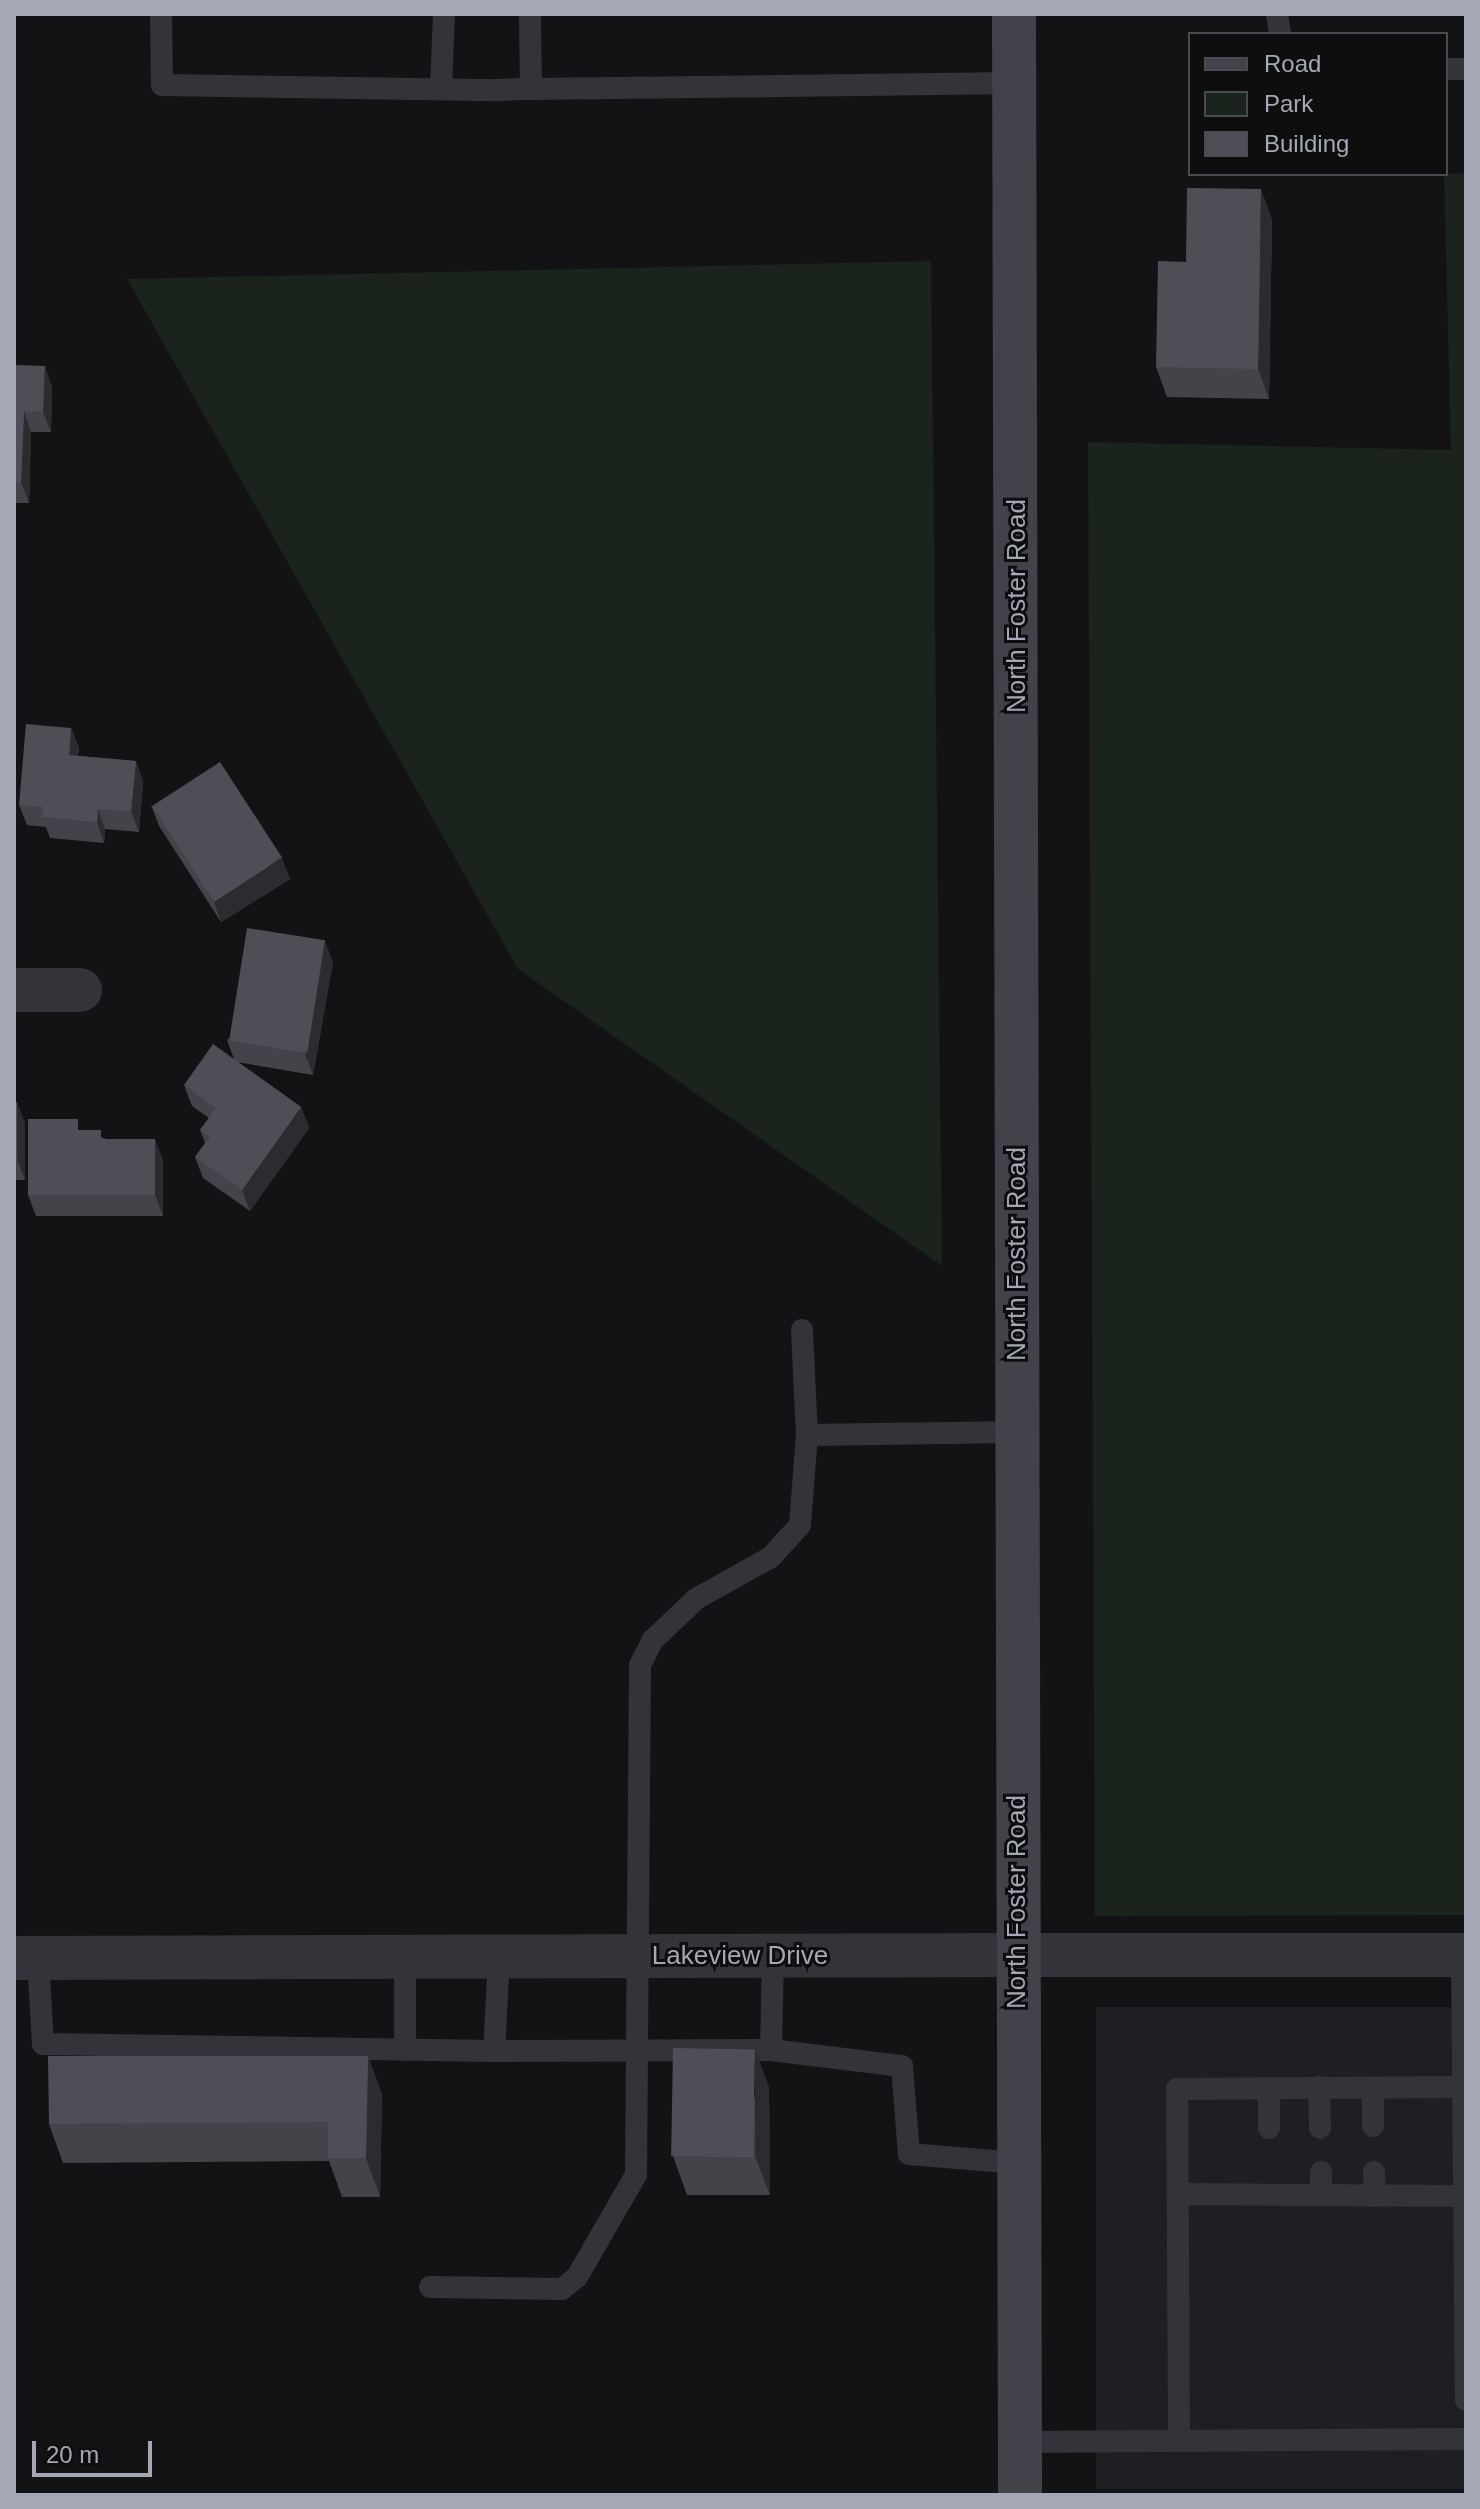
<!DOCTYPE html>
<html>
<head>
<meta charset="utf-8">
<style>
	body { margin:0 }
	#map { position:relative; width:1480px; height:2509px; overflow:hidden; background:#131315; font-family:Helvetica,sans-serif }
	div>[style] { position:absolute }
	.built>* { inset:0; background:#1f1e22; transform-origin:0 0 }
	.green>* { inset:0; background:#1a231c }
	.service>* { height:22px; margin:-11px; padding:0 11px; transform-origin:11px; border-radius:11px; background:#33343a }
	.minor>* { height:44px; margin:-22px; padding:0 22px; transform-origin:22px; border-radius:22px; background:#33343a }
	.tertiary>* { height:44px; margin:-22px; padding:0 22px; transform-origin:22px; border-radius:22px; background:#33343a }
	.secondary>* { height:44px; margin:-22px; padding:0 22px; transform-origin:22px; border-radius:22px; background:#41424a }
	.wall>* { inset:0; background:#43434a }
	.shaded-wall>* { inset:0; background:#2c2c30; transform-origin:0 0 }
	.building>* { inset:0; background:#4e4e56; transform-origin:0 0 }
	span { translate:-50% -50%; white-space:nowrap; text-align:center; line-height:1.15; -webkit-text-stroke:6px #0e0e0f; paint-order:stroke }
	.street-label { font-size:26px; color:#a3a7b6 }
	.frame { position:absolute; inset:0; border:16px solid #a3a7b6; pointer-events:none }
	.legend { position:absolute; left:1188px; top:32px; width:260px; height:144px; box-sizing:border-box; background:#0e0e0f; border:2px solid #4a4b52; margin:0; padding:10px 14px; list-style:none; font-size:24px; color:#a3a7b6 }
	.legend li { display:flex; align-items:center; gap:16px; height:40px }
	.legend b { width:40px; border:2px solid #4a4b52 }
	.scale { position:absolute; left:32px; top:2441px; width:120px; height:36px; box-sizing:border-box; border:4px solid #a3a7b6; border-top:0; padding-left:10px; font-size:24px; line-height:28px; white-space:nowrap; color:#a3a7b6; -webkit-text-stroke:6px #0e0e0f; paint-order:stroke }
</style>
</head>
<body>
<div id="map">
	<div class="built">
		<div style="left:1466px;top:2007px;width:482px;height:370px;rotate:90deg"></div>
	</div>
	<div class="green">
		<div style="clip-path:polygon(1466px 173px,1466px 1915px,1095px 1916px,1088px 442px,1451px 450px,1444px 174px)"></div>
		<div style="clip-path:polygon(931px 261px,942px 1266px,518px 969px,127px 279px)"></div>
	</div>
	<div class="service">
		<div style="left:161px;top:14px;width:71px;rotate:89.2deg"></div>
		<div style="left:162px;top:85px;width:335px;rotate:0.9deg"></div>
		<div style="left:497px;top:90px;width:34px;rotate:-2deg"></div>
		<div style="left:531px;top:89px;width:75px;rotate:-90.8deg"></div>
		<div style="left:1277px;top:14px;width:20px;rotate:81deg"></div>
		<div style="left:1446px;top:69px;width:20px"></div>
		<div style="left:441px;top:89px;width:75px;rotate:-87.7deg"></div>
		<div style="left:531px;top:89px;width:483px;rotate:-0.7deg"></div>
		<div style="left:802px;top:1330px;width:105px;rotate:87.3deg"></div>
		<div style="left:1462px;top:1955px;width:445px;rotate:89.5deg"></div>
		<div style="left:405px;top:1957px;width:93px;rotate:90deg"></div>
		<div style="left:499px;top:1957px;width:94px;rotate:93deg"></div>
		<div style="left:494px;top:2051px;width:277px;rotate:-0.2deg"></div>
		<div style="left:771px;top:2050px;width:95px;rotate:-88.8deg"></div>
		<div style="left:38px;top:1958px;width:86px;rotate:86.7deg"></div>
		<div style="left:43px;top:2044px;width:451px;rotate:0.9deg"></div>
		<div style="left:771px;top:2050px;width:132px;rotate:7deg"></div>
		<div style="left:902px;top:2066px;width:88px;rotate:85.5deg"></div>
		<div style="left:909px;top:2154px;width:109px;rotate:4.7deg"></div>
		<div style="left:1319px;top:2087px;width:41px;rotate:88.6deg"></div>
		<div style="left:1269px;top:2088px;width:40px;rotate:90deg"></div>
		<div style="left:1373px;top:2088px;width:38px;rotate:90deg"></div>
		<div style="left:1321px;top:2172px;width:22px;rotate:90deg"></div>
		<div style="left:1374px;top:2172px;width:24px;rotate:88deg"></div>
		<div style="left:1178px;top:2194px;width:288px;rotate:0.4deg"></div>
		<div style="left:430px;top:2287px;width:132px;rotate:0.9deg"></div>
		<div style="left:562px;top:2289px;width:19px;rotate:-39deg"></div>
		<div style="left:577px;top:2277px;width:118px;rotate:-60deg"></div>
		<div style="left:636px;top:2175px;width:510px;rotate:-89.55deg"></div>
		<div style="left:640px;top:1665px;width:28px;rotate:-63deg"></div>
		<div style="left:653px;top:1640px;width:59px;rotate:-43.6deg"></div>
		<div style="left:696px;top:1599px;width:86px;rotate:-29.2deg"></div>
		<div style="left:771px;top:1557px;width:43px;rotate:-47.8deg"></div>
		<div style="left:800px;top:1525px;width:90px;rotate:-85.6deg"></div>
		<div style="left:807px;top:1435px;width:210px;rotate:-0.8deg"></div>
		<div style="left:1179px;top:2439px;width:350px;rotate:-90.3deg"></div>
		<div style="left:1177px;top:2089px;width:289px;rotate:-0.4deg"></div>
		<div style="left:1020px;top:2442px;width:446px;rotate:-0.4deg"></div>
	</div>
	<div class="minor">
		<div style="left:14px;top:990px;width:66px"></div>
		<div style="left:1017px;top:1955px;width:449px"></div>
	</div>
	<div class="tertiary">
		<div style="left:14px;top:1958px;width:1003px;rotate:-0.17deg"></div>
	</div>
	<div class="secondary">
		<div style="left:1014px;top:14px;width:2481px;rotate:89.86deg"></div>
	</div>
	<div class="wall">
		<div style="clip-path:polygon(1272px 219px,1269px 399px,1167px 397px,1156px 367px)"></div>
		<div style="clip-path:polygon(14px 365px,52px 387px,51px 432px,31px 432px,29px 503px,14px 503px)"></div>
		<div style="clip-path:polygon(71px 728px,79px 748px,78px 756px,136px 761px,143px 782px,139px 832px,105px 829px,104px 843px,50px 838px,46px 827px,27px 825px,19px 805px)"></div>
		<div style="clip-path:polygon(151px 805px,290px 879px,221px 922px,159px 826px)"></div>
		<div style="clip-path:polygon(333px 962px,313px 1075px,237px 1062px,301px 1107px,309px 1128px,250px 1211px,203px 1178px,195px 1157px,205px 1143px,200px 1130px,209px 1118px,192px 1106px,184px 1085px,234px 1059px,227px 1040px)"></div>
		<div style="clip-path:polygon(14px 1102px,25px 1123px,25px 1180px,14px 1180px)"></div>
		<div style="clip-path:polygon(82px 1130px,163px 1160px,163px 1216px,36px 1216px,28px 1195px)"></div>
		<div style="clip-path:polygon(368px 2056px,382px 2095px,380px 2197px,342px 2197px,329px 2161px,63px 2163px,49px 2124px)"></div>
		<div style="clip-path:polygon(769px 2087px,770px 2195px,687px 2195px,673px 2156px)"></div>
	</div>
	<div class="shaded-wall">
		<div style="clip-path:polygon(1261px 189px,1272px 219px,1269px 399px,1258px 369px)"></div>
		<div style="clip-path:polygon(45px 366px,52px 387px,51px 432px,43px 412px)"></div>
		<div style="clip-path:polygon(24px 411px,31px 432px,29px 503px,21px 482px)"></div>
		<div style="clip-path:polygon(71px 728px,79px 748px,76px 776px,69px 755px)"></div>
		<div style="clip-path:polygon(136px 761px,143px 782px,139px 832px,131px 811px)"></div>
		<div style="left:14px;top:793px;width:1px;height:55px;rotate:45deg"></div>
		<div style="clip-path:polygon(98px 809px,105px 829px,104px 843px,97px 822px)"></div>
		<div style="clip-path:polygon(282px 858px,290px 879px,221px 922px,214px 902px)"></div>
		<div style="clip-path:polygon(325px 941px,333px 962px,313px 1075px,305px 1054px)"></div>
		<div style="clip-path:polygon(17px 1102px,25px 1123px,25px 1180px,17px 1159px)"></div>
		<div style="clip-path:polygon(301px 1107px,309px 1128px,250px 1211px,242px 1190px)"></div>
		<div style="clip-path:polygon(155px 1139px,163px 1160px,163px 1216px,155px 1195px)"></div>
		<div style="clip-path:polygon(755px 2049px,769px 2087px,770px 2195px,755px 2156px)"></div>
		<div style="clip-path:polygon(368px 2056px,382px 2095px,380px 2197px,366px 2158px)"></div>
	</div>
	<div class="building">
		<div style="clip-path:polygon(1187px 188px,1261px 189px,1258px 369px,1156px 367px,1158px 261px,1186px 262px)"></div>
		<div style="clip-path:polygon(14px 365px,45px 366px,43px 412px,24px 411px,21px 482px,14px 482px)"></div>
		<div style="clip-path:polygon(26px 724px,71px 728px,69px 755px,136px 761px,131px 811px,98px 809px,97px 822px,42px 817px,43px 807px,19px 805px)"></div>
		<div style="left:220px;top:762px;width:114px;height:81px;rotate:57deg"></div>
		<div style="left:247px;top:928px;width:79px;height:114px;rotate:9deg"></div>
		<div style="clip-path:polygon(213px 1044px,301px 1107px,242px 1190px,195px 1157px,210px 1137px,200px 1130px,216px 1108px,184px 1085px)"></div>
		<div style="left:14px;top:1102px;width:3px;height:57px"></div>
		<div style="clip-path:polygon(28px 1119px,78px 1119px,78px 1130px,101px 1130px,101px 1139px,155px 1139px,155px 1195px,28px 1195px)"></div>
		<div style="left:673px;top:2048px;width:82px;height:108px;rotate:1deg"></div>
		<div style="clip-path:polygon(48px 2056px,368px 2056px,366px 2158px,328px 2158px,328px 2122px,49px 2124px)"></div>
	</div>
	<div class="street-label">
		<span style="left:1017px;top:606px;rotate:-90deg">North Foster Road</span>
		<span style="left:1017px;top:1254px;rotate:-90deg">North Foster Road</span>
		<span style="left:1017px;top:1902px;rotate:-90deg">North Foster Road</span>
		<span style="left:740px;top:1956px">Lakeview Drive</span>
	</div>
	<div class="frame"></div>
	<ul class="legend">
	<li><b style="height:10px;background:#41424a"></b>Road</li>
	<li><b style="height:22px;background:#1a231c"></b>Park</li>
	<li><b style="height:22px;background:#4e4e56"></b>Building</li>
	</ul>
	<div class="scale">20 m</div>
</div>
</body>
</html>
